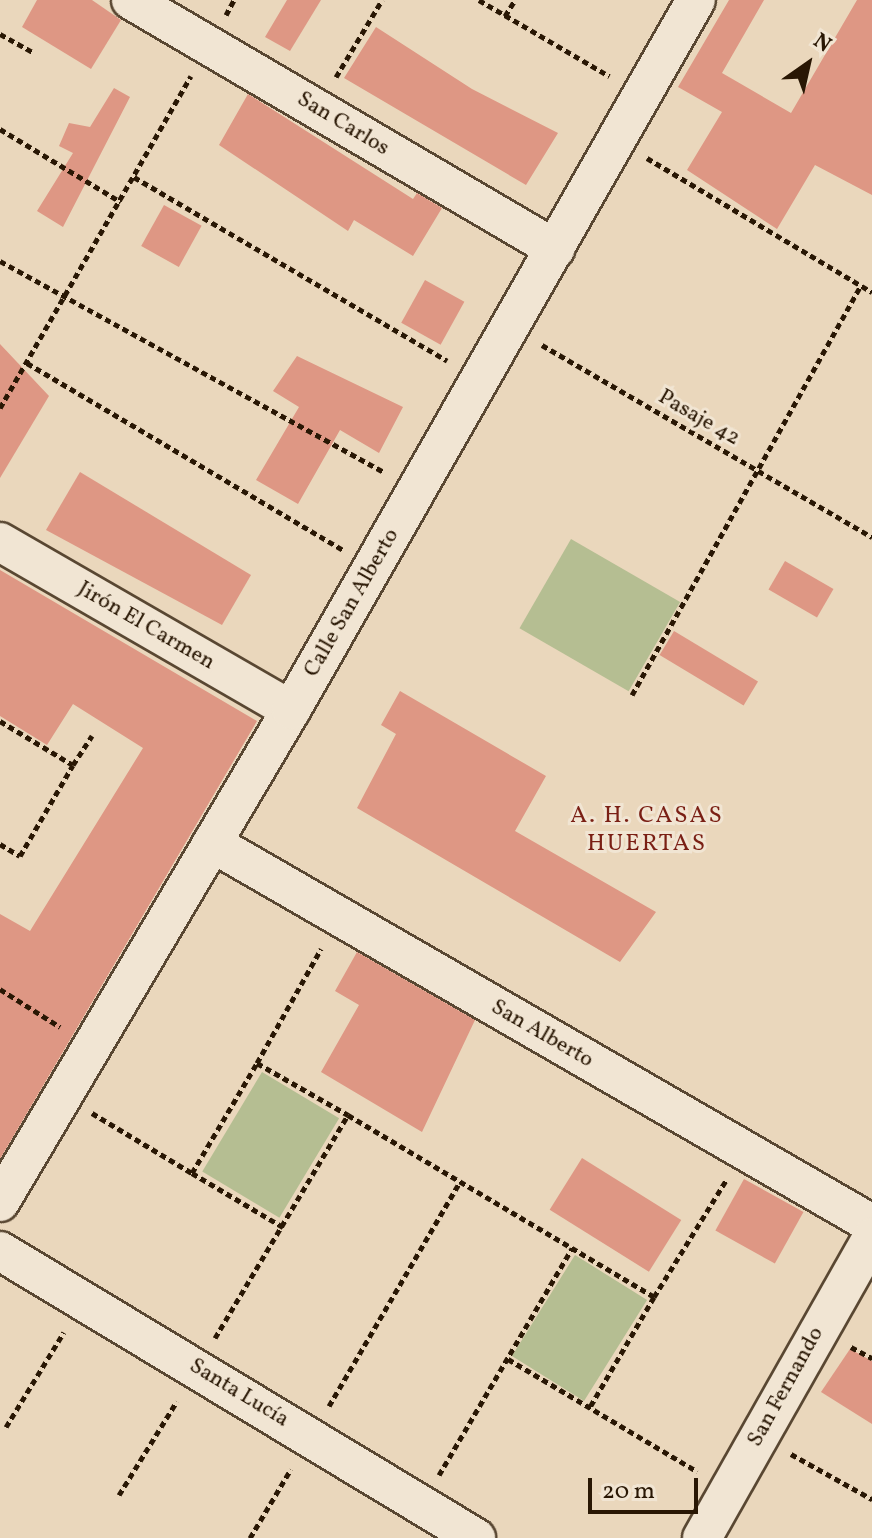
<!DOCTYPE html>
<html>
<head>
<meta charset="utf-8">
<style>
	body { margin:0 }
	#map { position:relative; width:872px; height:1538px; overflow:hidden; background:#ead7bc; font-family:Vollkorn,serif }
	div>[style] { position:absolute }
	.green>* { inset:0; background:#b5be92; transform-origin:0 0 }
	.building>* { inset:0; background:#de9784; transform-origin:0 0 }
	.path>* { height:5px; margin-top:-2.5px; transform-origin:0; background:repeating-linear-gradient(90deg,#291704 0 6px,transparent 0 10px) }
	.roads { filter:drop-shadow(2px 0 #594732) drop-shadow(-2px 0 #594732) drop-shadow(0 2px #594732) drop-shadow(0 -2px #594732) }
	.minor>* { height:38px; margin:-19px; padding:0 19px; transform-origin:19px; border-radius:19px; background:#f1e5d3 }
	span { translate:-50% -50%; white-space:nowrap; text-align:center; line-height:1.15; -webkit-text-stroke:6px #f1e5d3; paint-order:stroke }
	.street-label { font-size:22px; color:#291704 }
	.neighbourhood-label { font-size:24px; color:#7a1f14; letter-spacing:2px }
	.north { position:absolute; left:768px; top:24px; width:80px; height:80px; -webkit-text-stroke:6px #f1e5d3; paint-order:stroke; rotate:34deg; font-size:22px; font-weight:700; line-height:32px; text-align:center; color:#291704 }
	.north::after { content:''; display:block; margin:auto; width:28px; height:36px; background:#291704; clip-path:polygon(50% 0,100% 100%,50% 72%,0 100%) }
	.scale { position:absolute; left:588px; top:1478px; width:110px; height:36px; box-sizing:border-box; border:4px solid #291704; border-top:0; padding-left:10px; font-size:24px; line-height:28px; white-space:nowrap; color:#291704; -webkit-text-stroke:6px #f1e5d3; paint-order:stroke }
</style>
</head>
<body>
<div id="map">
	<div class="green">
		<div style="left:571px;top:539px;width:126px;height:103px;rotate:30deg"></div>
		<div style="left:262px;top:1072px;width:90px;height:116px;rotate:31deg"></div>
		<div style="left:575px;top:1255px;width:85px;height:119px;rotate:32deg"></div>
	</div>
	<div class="building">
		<div style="clip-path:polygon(37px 0,92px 0,121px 20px,91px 69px,22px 27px)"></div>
		<div style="clip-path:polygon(287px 0,321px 0,290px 51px,265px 37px)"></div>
		<div style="clip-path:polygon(729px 0,764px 0,722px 73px,791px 113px,857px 0,872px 0,872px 195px,815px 165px,777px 229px,687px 170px,722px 112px,678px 87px)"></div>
		<div style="clip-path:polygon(376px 27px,472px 89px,558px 133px,526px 185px,344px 78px)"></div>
		<div style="clip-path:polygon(114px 88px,130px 97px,63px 227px,37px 211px,73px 153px,59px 146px,69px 123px,90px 127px)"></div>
		<div style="clip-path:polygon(248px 94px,413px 199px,417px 193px,442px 208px,413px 256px,354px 220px,348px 231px,219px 145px)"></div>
		<div style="left:164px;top:205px;width:43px;height:47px;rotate:29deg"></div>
		<div style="left:425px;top:280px;width:45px;height:49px;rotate:29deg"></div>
		<div style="clip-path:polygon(0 344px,49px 396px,0 478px)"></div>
		<div style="clip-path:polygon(297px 356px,403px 407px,379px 453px,340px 430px,298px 504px,256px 480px,299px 407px,273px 391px)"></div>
		<div style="clip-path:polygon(80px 472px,251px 575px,222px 625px,46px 530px)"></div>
		<div style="left:785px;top:561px;width:56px;height:33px;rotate:30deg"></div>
		<div style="clip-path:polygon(0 570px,257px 721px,0 1159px,0 914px,30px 931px,143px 748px,73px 704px,47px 745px,0 716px)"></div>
		<div style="left:674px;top:631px;width:98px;height:28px;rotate:31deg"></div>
		<div style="clip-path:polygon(400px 691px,546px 776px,515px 831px,656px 912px,620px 962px,357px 808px,396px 734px,381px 725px)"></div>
		<div style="clip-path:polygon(357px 952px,475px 1020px,422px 1132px,321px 1072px,359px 1005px,335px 991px)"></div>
		<div style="left:582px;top:1158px;width:117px;height:61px;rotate:32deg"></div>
		<div style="left:744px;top:1179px;width:68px;height:59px;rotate:29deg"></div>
		<div style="clip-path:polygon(850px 1349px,872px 1361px,872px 1424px,821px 1392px)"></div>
	</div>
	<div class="path">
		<div style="left:479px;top:0;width:151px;rotate:30.3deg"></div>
		<div style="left:226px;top:15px;width:17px;rotate:-62deg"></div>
		<div style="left:505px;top:16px;width:19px;rotate:-58deg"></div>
		<div style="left:0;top:34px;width:38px;rotate:29deg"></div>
		<div style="left:336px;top:77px;width:90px;rotate:-59.1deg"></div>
		<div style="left:0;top:129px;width:141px;rotate:31.1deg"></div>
		<div style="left:647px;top:158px;width:262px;rotate:30.8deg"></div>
		<div style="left:134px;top:177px;width:363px;rotate:30.4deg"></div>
		<div style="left:0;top:261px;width:438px;rotate:28.8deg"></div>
		<div style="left:542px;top:345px;width:382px;rotate:30.2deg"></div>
		<div style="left:27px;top:363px;width:367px;rotate:30.6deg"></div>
		<div style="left:0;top:408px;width:383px;rotate:-60.1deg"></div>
		<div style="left:632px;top:695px;width:469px;rotate:-60.8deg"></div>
		<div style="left:0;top:721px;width:85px;rotate:31.1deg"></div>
		<div style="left:73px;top:765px;width:35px;rotate:-57deg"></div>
		<div style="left:0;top:844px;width:23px;rotate:31deg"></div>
		<div style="left:20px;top:856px;width:105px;rotate:-59.8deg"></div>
		<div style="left:0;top:989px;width:71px;rotate:32.3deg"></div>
		<div style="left:257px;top:1063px;width:131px;rotate:-60.7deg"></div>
		<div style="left:92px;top:1113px;width:117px;rotate:31deg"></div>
		<div style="left:192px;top:1173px;width:128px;rotate:-59.4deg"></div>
		<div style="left:257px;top:1063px;width:105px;rotate:29.7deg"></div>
		<div style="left:348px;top:1115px;width:356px;rotate:30.7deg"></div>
		<div style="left:654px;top:1297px;width:127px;rotate:120.2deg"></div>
		<div style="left:192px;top:1173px;width:106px;rotate:30.7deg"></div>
		<div style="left:654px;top:1297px;width:139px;rotate:-58.3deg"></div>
		<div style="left:215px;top:1338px;width:260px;rotate:-59.2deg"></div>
		<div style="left:851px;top:1347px;width:24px;rotate:28deg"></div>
		<div style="left:508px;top:1359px;width:220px;rotate:30.7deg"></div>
		<div style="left:329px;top:1406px;width:259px;rotate:-59.7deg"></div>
		<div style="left:6px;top:1427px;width:111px;rotate:-58.6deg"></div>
		<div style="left:791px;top:1454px;width:93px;rotate:29.1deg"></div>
		<div style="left:439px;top:1475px;width:263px;rotate:-59.6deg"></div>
		<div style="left:119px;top:1495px;width:110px;rotate:-58.3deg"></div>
		<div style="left:250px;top:1538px;width:80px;rotate:-59.3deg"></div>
	</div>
	<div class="roads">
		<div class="minor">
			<div style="left:131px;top:0;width:492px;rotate:30.4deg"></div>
			<div style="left:0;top:542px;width:336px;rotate:30deg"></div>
			<div style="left:212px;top:843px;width:762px;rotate:30deg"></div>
			<div style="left:0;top:1202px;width:572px;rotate:-59.4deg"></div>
			<div style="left:291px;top:710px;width:817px;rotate:-60.3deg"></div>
			<div style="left:0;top:1251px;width:556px;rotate:31.09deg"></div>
			<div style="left:702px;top:1538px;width:346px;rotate:-60.5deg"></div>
		</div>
	</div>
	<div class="street-label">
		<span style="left:343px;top:124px;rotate:31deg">San Carlos</span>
		<span style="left:699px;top:418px;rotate:30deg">Pasaje 42</span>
		<span style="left:352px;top:603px;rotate:-60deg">Calle San Alberto</span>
		<span style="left:146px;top:626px;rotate:30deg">Jirón El Carmen</span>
		<span style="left:542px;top:1034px;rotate:30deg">San Alberto</span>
		<span style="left:786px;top:1387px;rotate:-61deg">San Fernando</span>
		<span style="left:239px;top:1393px;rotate:31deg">Santa Lucía</span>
	</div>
	<div class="neighbourhood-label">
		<span style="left:647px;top:831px">A. H. CASAS<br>HUERTAS</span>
	</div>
	<div class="north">N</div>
	<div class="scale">20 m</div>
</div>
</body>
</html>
